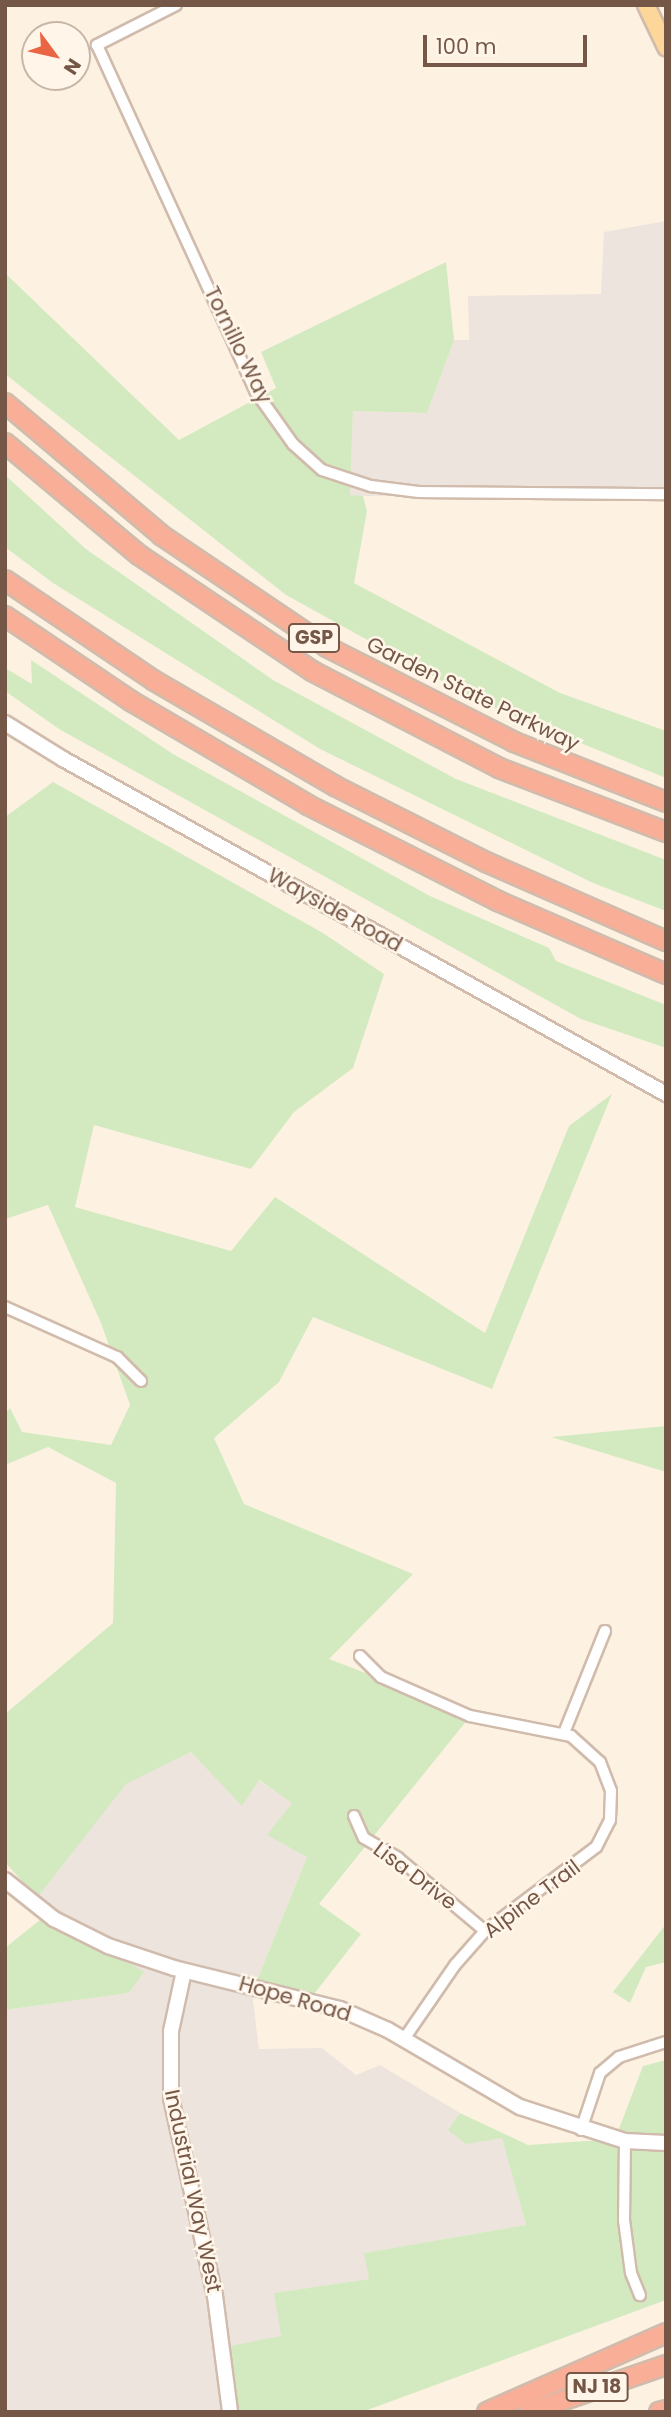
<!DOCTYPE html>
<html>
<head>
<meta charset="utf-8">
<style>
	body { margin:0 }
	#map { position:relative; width:671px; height:2417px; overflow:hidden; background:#fdf2e2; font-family:Poppins,sans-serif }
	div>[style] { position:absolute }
	.industrial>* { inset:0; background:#ece4dd }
	.green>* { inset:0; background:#d3eac1 }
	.roads { filter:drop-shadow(2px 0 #d0bbac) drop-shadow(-2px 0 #d0bbac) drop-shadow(0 2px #d0bbac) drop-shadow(0 -2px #d0bbac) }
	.street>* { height:10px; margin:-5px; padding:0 5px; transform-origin:5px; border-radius:5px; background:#fff }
	.secondary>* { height:14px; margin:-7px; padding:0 7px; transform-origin:7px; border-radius:7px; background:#fff }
	.primary>* { height:16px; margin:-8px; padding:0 8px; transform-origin:8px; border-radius:8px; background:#fdd699 }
	.highway>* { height:18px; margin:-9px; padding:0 9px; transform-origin:9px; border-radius:9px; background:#f9af97 }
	span { translate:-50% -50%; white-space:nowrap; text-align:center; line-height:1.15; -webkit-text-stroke:5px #fff6e9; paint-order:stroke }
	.shield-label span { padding:2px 5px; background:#fff6e9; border:2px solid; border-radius:5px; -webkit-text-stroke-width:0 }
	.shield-label { font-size:19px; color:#755748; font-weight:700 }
	.street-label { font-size:21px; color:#755748 }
	.frame { position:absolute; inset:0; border:7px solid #755748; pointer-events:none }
	.north { position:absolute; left:21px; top:21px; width:70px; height:70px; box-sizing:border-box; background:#fff6e9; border:2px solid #c8b6a9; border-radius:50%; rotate:123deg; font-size:19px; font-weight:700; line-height:28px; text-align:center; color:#755748 }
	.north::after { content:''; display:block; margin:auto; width:24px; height:32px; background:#ea6544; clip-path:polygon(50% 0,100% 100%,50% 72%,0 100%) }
	.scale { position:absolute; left:423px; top:35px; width:164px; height:32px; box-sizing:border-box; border:4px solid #755748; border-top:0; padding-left:9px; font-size:21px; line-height:24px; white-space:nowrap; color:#755748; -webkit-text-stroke:5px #fff6e9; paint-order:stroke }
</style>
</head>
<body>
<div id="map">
	<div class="industrial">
		<div style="clip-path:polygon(666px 221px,666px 496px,350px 496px,353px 411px,427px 413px,454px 340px,469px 340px,468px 296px,601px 294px,604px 232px)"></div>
		<div style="clip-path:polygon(191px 1752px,242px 1805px,258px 1780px,293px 1803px,307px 1857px,252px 1992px,259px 2049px,322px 2048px,356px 2075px,380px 2065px,460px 2113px,448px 2130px,502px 2137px,526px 2225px,365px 2253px,369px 2279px,275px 2293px,281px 2336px,230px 2412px,5px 2412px,5px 2010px,129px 1993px,143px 1972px,37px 1898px,126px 1783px)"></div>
	</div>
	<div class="green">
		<div style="clip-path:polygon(446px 262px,454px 340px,427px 413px,353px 411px,350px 495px,363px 496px,367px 511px,354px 583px,560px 693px,666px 731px,666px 778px,476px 700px,286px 595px,5px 374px,5px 273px,179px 440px,276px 388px,261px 352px)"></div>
		<div style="clip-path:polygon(5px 475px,86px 549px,273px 680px,456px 779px,666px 860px,666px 911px,593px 883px,320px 749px,53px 583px,5px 547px)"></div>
		<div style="clip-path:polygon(31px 660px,173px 754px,430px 896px,549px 948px,556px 961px,666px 1005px,666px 1048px,581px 1019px,59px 729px,5px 691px,5px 668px,32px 684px)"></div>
		<div style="clip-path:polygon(53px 782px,323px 933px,384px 974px,353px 1068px,294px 1112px,251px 1169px,94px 1125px,75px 1207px,231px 1251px,275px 1197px,485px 1333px,569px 1126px,612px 1094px,492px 1389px,313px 1317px,279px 1382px,214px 1438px,244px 1504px,413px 1574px,329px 1659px,472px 1714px,319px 1904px,361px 1934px,311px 1998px,255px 1985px,307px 1857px,267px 1835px,292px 1803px,259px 1780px,242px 1806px,191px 1752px,126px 1784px,37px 1898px,5px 1862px,5px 1714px,113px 1623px,116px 1483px,48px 1447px,5px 1465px,5px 1413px,10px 1408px,22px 1432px,111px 1445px,130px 1405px,101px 1323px,48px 1205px,5px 1219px,5px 817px)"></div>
		<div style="clip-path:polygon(666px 1426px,666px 1472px,551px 1437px)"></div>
		<div style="clip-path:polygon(51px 1911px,144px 1972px,129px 1993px,5px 2010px,5px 1948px)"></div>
		<div style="clip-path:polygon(666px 1924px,666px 1962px,646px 1967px,630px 2003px,613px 1992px)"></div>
		<div style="clip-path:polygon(666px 2060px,666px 2300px,362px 2412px,230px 2412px,220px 2348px,281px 2336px,274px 2293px,369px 2279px,364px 2253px,526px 2225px,502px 2138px,466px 2144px,448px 2130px,460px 2113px,528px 2145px,615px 2139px,643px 2066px)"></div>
	</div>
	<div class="roads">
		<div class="street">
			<div style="left:176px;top:5px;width:89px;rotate:153.1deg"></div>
			<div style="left:97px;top:45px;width:382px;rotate:65.4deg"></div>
			<div style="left:256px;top:392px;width:64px;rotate:54.6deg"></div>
			<div style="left:293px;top:444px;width:39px;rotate:42deg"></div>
			<div style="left:322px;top:470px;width:52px;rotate:18.1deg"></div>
			<div style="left:371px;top:486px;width:48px;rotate:7.1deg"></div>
			<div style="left:419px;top:492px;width:247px;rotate:0.5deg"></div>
			<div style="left:5px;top:1307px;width:123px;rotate:24.1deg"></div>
			<div style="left:117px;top:1357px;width:34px;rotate:45deg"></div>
			<div style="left:360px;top:1656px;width:30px;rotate:45deg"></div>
			<div style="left:381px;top:1677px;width:97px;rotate:23.7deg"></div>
			<div style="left:470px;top:1716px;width:103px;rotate:11.2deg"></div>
			<div style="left:571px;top:1736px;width:39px;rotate:42deg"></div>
			<div style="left:600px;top:1762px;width:31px;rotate:69deg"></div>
			<div style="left:611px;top:1791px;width:29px;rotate:92deg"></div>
			<div style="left:610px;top:1820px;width:30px;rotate:117deg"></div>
			<div style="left:596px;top:1847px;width:139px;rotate:142.9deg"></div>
			<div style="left:485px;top:1931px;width:45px;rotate:131.4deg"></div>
			<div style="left:455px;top:1965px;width:90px;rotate:124.6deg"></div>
			<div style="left:564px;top:1733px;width:110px;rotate:-68.1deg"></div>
			<div style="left:354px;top:1816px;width:24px;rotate:66deg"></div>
			<div style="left:364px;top:1838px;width:39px;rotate:30deg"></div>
			<div style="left:398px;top:1858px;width:114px;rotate:40deg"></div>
			<div style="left:581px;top:2130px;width:60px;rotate:-71.6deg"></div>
			<div style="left:600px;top:2073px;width:25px;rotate:-40deg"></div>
			<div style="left:619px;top:2057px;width:49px;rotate:-17.7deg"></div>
			<div style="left:625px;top:2141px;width:79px;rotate:90.7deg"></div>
			<div style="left:624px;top:2220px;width:53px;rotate:82.5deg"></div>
			<div style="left:631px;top:2273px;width:24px;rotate:68deg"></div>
		</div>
		<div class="secondary">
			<div style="left:5px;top:723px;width:68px;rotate:31.8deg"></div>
			<div style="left:63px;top:759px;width:690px;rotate:29.05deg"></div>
			<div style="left:5px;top:1880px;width:63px;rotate:38.5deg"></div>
			<div style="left:54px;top:1919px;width:60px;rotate:26.6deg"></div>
			<div style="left:108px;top:1946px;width:70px;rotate:18.4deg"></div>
			<div style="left:174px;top:1968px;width:171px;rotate:13.9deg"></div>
			<div style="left:340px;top:2009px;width:52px;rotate:23.6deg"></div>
			<div style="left:388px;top:2030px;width:153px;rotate:30.3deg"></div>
			<div style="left:520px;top:2107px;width:110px;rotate:17.9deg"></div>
			<div style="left:625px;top:2141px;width:41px;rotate:2.8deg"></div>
			<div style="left:184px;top:1971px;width:61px;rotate:102.2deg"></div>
			<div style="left:171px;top:2031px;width:67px;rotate:90deg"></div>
			<div style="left:171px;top:2098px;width:203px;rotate:77.5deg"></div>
			<div style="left:215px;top:2296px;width:117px;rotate:82.6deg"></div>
		</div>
		<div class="primary">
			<div style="left:646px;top:5px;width:47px;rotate:64.5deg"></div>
		</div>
		<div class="highway">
			<div style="left:5px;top:403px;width:204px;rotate:40.2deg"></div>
			<div style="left:161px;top:535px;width:200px;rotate:34deg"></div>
			<div style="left:327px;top:647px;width:210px;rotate:26.9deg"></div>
			<div style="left:514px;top:742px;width:163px;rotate:21.5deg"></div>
			<div style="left:5px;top:443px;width:175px;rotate:39.9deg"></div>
			<div style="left:139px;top:555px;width:208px;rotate:33.8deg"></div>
			<div style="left:312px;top:671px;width:211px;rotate:27.4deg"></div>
			<div style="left:499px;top:768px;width:179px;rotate:21deg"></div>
			<div style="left:5px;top:580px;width:179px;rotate:34deg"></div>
			<div style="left:153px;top:680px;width:211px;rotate:30.2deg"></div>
			<div style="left:335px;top:786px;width:169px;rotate:26.7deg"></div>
			<div style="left:486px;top:862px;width:197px;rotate:23.7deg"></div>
			<div style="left:5px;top:616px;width:152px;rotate:34deg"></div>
			<div style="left:131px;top:701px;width:205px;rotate:30.4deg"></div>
			<div style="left:308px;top:805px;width:213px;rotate:26.8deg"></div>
			<div style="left:498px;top:901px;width:183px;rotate:23.5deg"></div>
			<div style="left:487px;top:2412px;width:196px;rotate:-23.8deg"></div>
			<div style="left:529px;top:2412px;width:145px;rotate:-18.9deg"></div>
			<div style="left:659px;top:2412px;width:7px;rotate:-16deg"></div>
		</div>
	</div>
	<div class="shield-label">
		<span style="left:314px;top:638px">GSP</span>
		<span style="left:597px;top:2387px">NJ 18</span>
	</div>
	<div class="street-label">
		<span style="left:238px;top:345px;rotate:64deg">Tornillo Way</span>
		<span style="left:473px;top:694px;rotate:26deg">Garden State Parkway</span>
		<span style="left:335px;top:910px;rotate:29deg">Wayside Road</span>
		<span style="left:415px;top:1876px;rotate:37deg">Lisa Drive</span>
		<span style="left:532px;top:1899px;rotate:-37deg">Alpine Trail</span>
		<span style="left:295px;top:1999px;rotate:16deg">Hope Road</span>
		<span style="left:193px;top:2191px;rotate:78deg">Industrial Way West</span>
	</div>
	<div class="frame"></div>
	<div class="north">N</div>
	<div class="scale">100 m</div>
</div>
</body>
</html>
